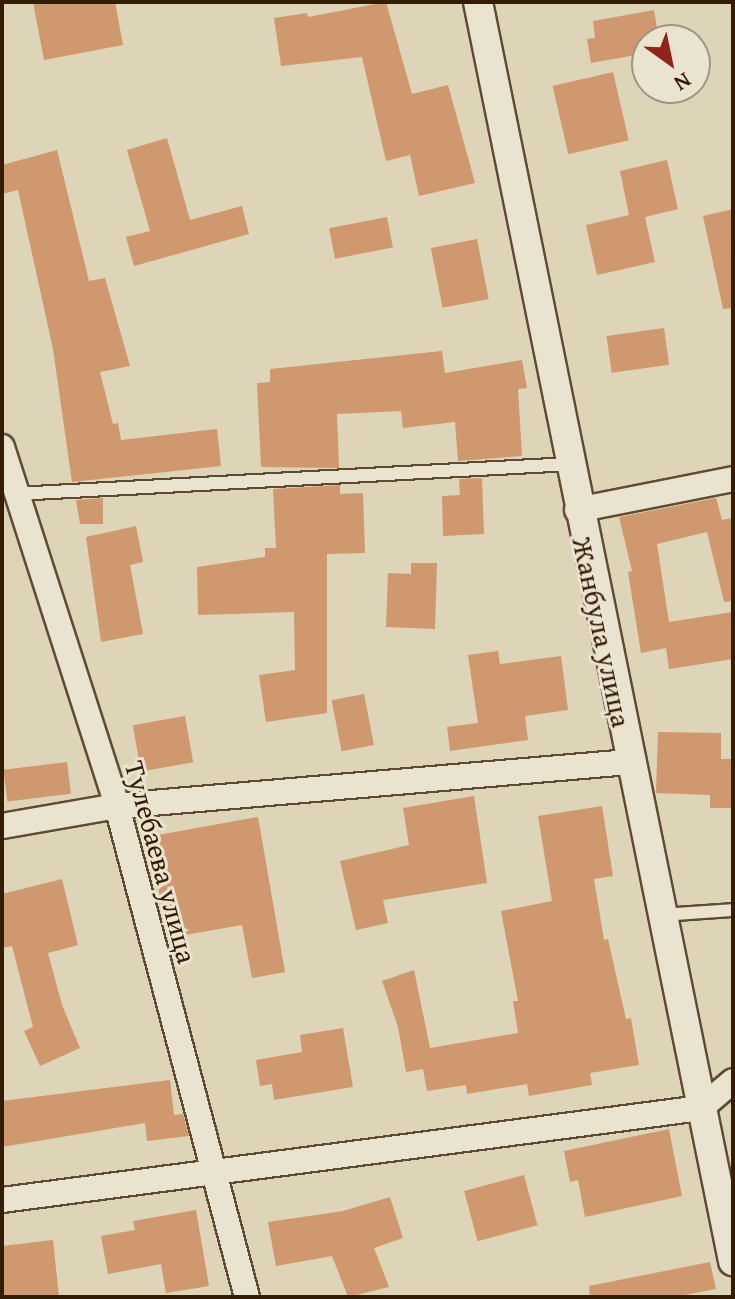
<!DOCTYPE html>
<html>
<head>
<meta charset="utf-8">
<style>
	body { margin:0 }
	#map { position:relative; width:735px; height:1299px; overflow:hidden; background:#ded4b7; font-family:"Gentium Book Plus",serif }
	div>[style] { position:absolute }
	.building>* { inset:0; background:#cf986e; transform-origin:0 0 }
	.roads { filter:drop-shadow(2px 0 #5e4b33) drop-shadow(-2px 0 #5e4b33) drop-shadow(0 2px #5e4b33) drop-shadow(0 -2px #5e4b33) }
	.service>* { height:12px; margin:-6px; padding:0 6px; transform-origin:6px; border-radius:6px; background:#eae3d0 }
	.minor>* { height:24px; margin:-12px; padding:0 12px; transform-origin:12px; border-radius:12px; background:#eae3d0 }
	.tertiary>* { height:28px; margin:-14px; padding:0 14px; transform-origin:14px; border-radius:14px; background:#eae3d0 }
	span { translate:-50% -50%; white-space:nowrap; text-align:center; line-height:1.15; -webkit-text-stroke:6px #eae3d0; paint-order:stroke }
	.street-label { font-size:28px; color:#331d07 }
	.frame { position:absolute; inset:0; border:4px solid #331d07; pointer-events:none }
	.north { position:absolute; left:631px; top:24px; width:80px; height:80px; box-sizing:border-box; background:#eae3d0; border:2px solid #a19480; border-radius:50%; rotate:147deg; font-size:22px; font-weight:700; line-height:32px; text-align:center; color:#331d07 }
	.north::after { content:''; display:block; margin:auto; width:28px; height:36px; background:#8f2418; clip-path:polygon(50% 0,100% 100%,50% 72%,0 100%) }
</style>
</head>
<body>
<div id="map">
	<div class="building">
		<div style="clip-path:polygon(33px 2px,115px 2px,123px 45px,44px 60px)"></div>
		<div style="clip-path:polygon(386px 2px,412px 94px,448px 85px,475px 183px,419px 196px,410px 155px,386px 161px,362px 57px,281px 66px,274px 18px,307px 13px,308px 17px)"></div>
		<div style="clip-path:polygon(654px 10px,659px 40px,647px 40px,647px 53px,591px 63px,587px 39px,595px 38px,593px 21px)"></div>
		<div style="left:613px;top:72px;width:70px;height:62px;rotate:77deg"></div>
		<div style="clip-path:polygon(167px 138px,190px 220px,242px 206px,249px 234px,134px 266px,126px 237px,150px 231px,127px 150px)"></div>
		<div style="clip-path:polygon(57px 150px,89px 281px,105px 278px,130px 366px,100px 372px,113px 424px,118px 423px,121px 440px,217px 429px,221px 466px,72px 482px,53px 349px,18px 190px,2px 194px,2px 165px)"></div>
		<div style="clip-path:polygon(667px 160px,678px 209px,645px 217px,655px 262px,597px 275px,586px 225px,629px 215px,620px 171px)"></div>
		<div style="clip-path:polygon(733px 209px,733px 308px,723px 309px,703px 216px)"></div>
		<div style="left:387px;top:217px;width:31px;height:59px;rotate:79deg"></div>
		<div style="left:477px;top:239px;width:61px;height:47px;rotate:79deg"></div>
		<div style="left:664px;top:328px;width:37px;height:58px;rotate:82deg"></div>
		<div style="clip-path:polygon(442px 351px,445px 373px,522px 360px,527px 388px,518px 389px,522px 456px,458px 461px,455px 422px,403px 428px,401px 411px,337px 414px,339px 468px,261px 467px,257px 383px,270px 382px,270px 369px)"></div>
		<div style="clip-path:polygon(482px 478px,484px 534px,443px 536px,442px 496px,460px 495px,459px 479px)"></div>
		<div style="clip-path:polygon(340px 485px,340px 494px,363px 493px,365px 553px,327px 554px,327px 713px,266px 722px,259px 675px,295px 670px,294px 612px,198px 615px,197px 567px,265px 557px,265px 548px,276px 548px,273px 489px)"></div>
		<div style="clip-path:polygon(103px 498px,103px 524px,80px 524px,76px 500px)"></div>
		<div style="clip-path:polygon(716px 498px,722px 520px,733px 518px,733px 601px,724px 602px,707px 532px,657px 544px,669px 622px,733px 612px,733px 659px,669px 669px,666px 648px,641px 653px,628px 572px,632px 571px,619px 517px)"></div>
		<div style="clip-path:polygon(136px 526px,143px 562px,130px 565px,143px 634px,101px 642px,86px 537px)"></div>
		<div style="clip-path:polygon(411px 563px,437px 563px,435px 629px,386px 627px,388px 573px,411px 574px)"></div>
		<div style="clip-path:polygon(498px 651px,500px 664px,561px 656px,568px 710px,525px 716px,528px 740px,450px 751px,447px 727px,478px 723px,468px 655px)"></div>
		<div style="left:364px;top:694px;width:52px;height:33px;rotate:79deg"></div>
		<div style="left:185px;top:716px;width:47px;height:53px;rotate:80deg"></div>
		<div style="clip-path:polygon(658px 732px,721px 733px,721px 759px,733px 759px,733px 808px,710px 808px,710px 795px,656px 793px)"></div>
		<div style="left:67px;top:762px;width:32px;height:64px;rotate:83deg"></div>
		<div style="clip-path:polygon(474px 796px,487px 883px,383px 900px,388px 923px,356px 930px,340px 861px,409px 845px,403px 808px)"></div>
		<div style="clip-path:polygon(602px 806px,613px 876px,594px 879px,604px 940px,608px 939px,626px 1019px,631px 1018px,639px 1065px,590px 1073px,592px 1085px,529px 1096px,527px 1084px,467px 1094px,466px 1085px,427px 1091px,423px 1069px,406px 1072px,398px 1027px,382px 981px,414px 970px,430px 1048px,518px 1033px,513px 1001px,518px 1001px,501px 911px,552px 901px,538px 816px)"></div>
		<div style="clip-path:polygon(258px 817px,285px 972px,252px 978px,242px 925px,168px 938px,158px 887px,167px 885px,158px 835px)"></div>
		<div style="clip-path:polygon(62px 879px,78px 945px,48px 953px,62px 1005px,80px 1048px,40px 1066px,24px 1031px,33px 1027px,12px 946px,2px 948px,2px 894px)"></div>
		<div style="clip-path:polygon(343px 1028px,353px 1087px,274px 1100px,272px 1084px,260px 1086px,256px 1060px,302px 1052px,300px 1035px)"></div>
		<div style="clip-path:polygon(170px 1080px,174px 1115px,183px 1114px,189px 1136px,147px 1141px,145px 1123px,2px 1147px,2px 1101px)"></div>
		<div style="clip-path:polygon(669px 1129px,682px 1196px,585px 1217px,578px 1180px,570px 1182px,564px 1151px)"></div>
		<div style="left:524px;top:1175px;width:52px;height:62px;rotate:75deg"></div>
		<div style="clip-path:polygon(390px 1197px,403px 1238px,374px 1248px,389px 1287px,348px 1297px,332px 1256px,276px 1266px,268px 1222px,343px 1211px)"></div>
		<div style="clip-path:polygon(196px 1210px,209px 1286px,166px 1293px,161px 1264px,108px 1274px,101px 1236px,135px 1230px,133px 1221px)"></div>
		<div style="clip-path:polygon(53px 1240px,59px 1297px,2px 1297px,2px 1246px)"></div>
		<div style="clip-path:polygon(710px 1262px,716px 1289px,674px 1297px,590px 1297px,589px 1286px)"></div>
	</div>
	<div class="roads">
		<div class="service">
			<div style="left:15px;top:494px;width:557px;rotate:-3.09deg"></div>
			<div style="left:660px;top:915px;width:73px;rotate:-3.9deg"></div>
		</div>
		<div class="minor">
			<div style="left:2px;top:447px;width:377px;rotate:72.2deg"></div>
			<div style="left:117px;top:806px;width:508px;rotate:75.17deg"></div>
			<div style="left:577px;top:510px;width:159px;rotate:-11.2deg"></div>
			<div style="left:2px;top:826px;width:117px;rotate:-9.9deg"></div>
			<div style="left:117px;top:806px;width:514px;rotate:-4.91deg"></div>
			<div style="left:2px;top:1200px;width:705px;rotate:-7.5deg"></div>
			<div style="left:701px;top:1108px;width:42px;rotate:-40.2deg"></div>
		</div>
		<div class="tertiary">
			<div style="left:478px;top:2px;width:1285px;rotate:78.55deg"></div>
		</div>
	</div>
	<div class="street-label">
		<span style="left:602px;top:632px;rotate:78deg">Жанбула улица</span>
		<span style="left:161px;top:862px;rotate:75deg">Тулебаева улица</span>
	</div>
	<div class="frame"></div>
	<div class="north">N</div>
</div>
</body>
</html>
